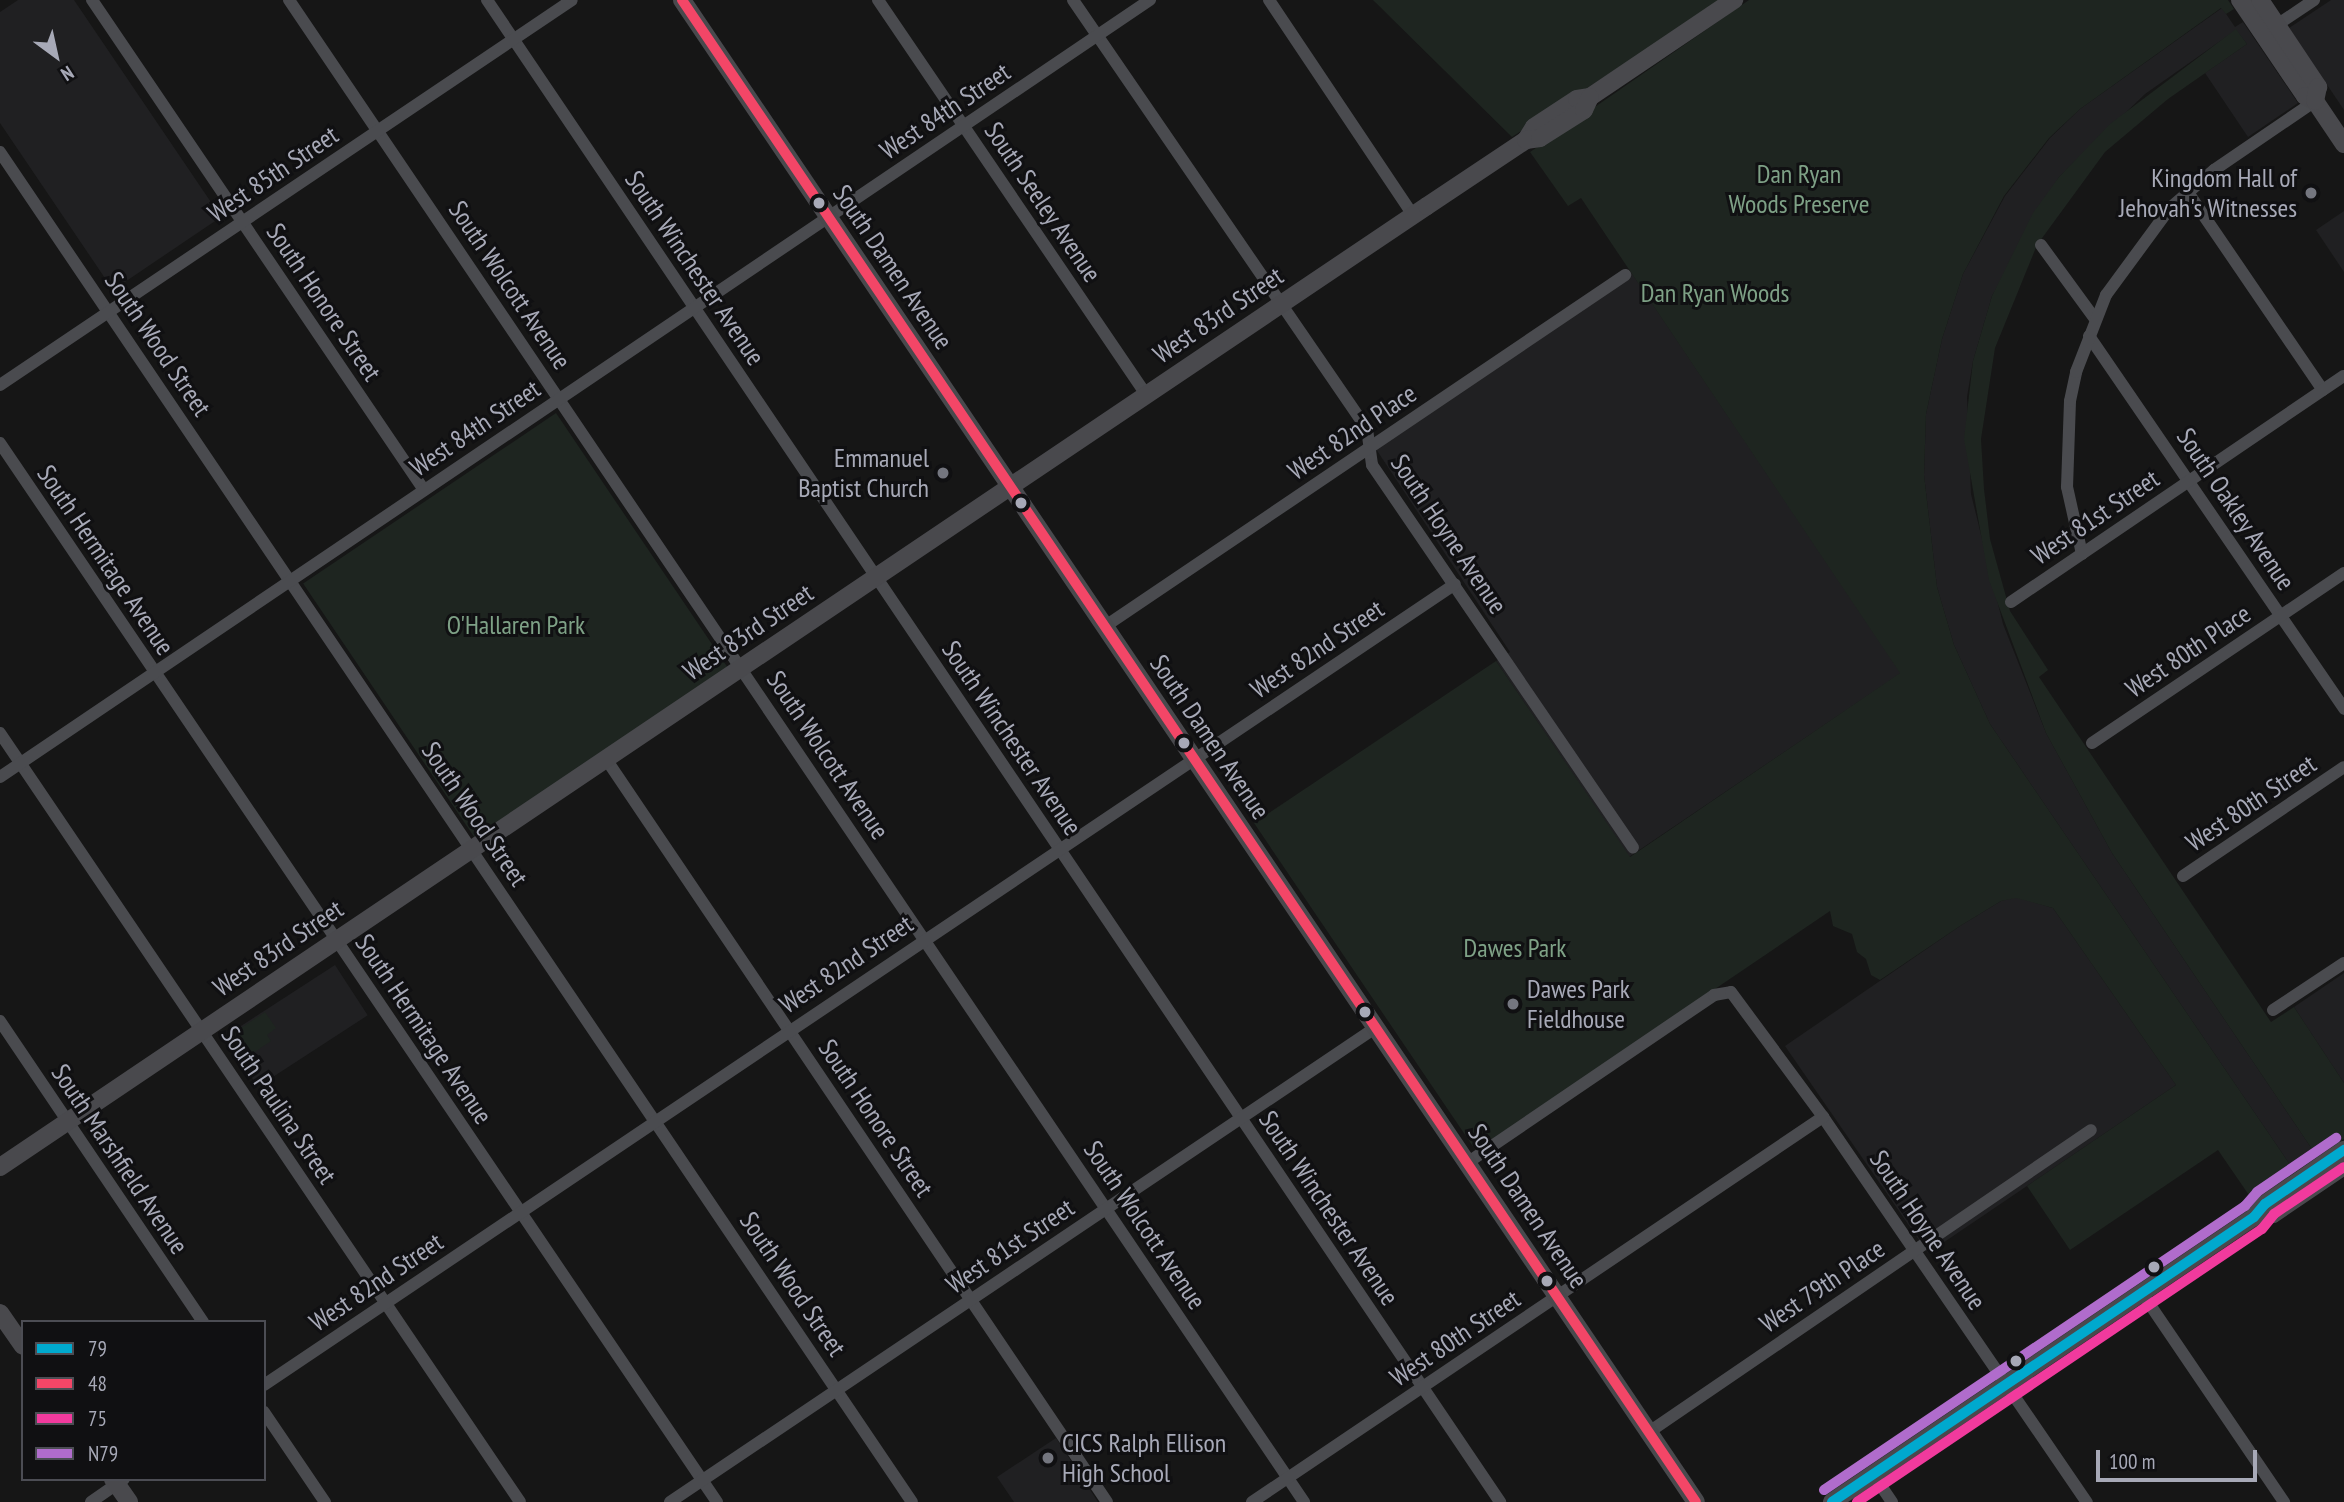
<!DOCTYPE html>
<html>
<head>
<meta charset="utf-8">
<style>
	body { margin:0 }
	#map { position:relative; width:2344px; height:1502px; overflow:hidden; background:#161616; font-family:"PT Sans Narrow",sans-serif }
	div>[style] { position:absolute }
	.built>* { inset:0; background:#202022; transform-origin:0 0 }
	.green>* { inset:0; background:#1e2520; transform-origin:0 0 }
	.street>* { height:12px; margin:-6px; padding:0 6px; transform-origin:6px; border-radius:6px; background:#4a4b4f }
	.secondary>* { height:18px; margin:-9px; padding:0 9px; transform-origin:9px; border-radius:9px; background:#49494d }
	.bus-1>* { height:10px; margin:-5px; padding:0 5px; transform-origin:5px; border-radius:5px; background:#00a9ce }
	.bus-2>* { height:10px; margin:-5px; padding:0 5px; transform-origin:5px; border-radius:5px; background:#f34667 }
	.bus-3>* { height:10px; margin:-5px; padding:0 5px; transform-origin:5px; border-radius:5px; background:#f13a9d }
	.bus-4>* { height:10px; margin:-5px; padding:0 5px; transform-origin:5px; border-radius:5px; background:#b06ccc }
	.dots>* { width:19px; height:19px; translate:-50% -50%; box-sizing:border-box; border:4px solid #101012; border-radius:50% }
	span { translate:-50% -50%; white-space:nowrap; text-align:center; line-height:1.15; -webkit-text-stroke:6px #101012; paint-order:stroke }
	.street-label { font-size:26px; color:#a7a9b7 }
	.park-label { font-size:26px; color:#7ea186 }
	.poi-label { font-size:26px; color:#a7a9b7 }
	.right { translate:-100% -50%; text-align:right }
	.left { translate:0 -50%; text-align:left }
	.legend { position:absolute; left:21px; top:1320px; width:245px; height:161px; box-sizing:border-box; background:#101012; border:2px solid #4c4d54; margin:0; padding:9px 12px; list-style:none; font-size:21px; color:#a7a9b7 }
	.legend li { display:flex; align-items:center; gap:14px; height:35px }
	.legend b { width:35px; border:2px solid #4c4d54 }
	.north { position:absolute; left:21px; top:21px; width:70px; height:70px; -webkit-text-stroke:5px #101012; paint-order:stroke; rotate:147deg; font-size:19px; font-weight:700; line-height:28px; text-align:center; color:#a7a9b7 }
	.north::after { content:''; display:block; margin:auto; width:24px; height:32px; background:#a7a9b7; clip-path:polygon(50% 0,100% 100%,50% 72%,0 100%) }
	.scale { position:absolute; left:2096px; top:1450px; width:161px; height:32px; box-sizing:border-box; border:4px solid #a7a9b7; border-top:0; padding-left:9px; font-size:21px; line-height:24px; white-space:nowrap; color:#a7a9b7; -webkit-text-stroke:5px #101012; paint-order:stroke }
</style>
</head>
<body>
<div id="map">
	<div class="built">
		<div style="clip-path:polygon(18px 0,74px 0,221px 217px,113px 290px,0 123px,0 12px)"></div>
		<div style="clip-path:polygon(2331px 0,2344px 0,2344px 110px,2289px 28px)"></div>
		<div style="clip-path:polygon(2222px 8px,2235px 27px,2243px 22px,2298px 103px,2248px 137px,2205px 73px,2247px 44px,2236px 30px,2145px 94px,2059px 177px,1992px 296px,1973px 361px,1967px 397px,1971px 494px,2003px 624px,2046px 733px,2112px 853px,2318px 1158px,2295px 1172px,1990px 724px,1954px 645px,1937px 587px,1924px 475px,1926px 414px,1942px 339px,1963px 274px,2005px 196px,2050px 138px,2080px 109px)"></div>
		<div style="clip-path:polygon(2344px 211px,2344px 272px,2316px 230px)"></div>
		<div style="clip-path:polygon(1631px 272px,1901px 673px,1629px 857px,1496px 661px,1510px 652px,1374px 446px)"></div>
		<div style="clip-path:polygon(2016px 897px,2053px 908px,2176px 1085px,1928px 1253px,1785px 1046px,1960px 926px,2001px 901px)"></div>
		<div style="left:335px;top:965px;width:60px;height:131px;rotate:57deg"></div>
		<div style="clip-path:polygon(2344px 973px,2344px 1083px,2294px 1007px)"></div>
		<div style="clip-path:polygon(1056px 1438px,1098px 1502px,1014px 1502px,997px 1477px)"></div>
	</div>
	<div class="green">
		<div style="clip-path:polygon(1373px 0,1722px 0,1512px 137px)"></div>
		<div style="clip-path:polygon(1749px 0,2228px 0,2234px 9px,2226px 14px,2221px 8px,2080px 109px,2049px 138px,2004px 196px,1963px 274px,1942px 339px,1926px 414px,1924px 475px,1937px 587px,1954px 645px,1990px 724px,2295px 1172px,2255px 1204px,2218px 1150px,2070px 1250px,2027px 1186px,2176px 1085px,2053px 908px,2016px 898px,2001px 901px,1960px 926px,1880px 980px,1871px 975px,1866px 959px,1857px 952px,1852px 934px,1833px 926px,1830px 911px,1476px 1151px,1254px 823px,1496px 661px,1630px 857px,1900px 673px,1581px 198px,1568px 206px,1530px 152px)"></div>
		<div style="clip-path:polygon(2236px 29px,2247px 44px,2168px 99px,2105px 152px,2037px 245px,1995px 348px,1981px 439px,1984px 489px,1990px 539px,2010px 611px,2048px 670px,2039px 677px,2271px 1022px,2294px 1007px,2344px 1083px,2344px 1139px,2318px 1158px,2112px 853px,2046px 733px,1989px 580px,1964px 439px,1973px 361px,1992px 296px,2033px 213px,2059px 177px,2110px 124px)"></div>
		<div style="left:556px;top:413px;width:307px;height:305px;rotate:56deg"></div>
		<div style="clip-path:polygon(265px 1012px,276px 1028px,267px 1035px,271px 1041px,243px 1060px,240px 1056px,248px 1051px,240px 1038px,230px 1043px,226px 1038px)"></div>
	</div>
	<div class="street">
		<div style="left:92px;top:0;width:592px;rotate:55.88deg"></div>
		<div style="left:289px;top:0;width:1813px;rotate:55.95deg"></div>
		<div style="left:487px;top:0;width:1812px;rotate:56deg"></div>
		<div style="left:878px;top:0;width:477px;rotate:55.8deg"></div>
		<div style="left:1073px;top:0;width:520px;rotate:55.58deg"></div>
		<div style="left:1367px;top:429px;width:36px;rotate:82deg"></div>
		<div style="left:1372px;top:465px;width:463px;rotate:55.7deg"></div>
		<div style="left:1269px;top:0;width:259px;rotate:56.2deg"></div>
		<div style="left:2271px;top:29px;width:52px;rotate:-34deg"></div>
		<div style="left:0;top:152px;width:1629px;rotate:55.96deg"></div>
		<div style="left:2187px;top:191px;width:241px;rotate:55.7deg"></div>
		<div style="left:2041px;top:245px;width:92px;rotate:53.9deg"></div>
		<div style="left:2089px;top:336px;width:452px;rotate:55.6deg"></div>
		<div style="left:0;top:385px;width:689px;rotate:-33.94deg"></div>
		<div style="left:0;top:443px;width:1279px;rotate:55.9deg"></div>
		<div style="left:2082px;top:554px;width:69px;rotate:-102.6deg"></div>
		<div style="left:2067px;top:487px;width:86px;rotate:-88deg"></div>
		<div style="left:2070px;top:401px;width:30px;rotate:-78deg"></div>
		<div style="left:2076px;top:372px;width:83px;rotate:-68.7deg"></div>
		<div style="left:2106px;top:295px;width:108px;rotate:-53.7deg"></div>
		<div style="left:2170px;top:208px;width:58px;rotate:-40.8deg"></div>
		<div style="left:2214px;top:170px;width:122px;rotate:-34.3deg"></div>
		<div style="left:2011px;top:602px;width:402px;rotate:-34.2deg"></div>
		<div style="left:1104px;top:627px;width:629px;rotate:-34.04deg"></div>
		<div style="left:0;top:733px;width:928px;rotate:55.93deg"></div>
		<div style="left:2092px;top:743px;width:304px;rotate:-34deg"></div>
		<div style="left:606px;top:759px;width:896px;rotate:56.01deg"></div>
		<div style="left:0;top:777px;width:1388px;rotate:-34.05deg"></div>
		<div style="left:2183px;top:876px;width:194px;rotate:-34.1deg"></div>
		<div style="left:2273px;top:1010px;width:85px;rotate:-33.5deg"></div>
		<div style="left:0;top:1021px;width:363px;rotate:56deg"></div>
		<div style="left:1467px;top:1163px;width:299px;rotate:-34.2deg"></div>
		<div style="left:1714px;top:995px;width:17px;rotate:-10deg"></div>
		<div style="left:1731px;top:992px;width:155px;rotate:53.6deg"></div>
		<div style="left:1823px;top:1117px;width:467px;rotate:55.6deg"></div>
		<div style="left:2142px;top:1293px;width:253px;rotate:55.8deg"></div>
		<div style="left:264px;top:1385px;width:1435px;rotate:-33.92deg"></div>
		<div style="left:264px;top:1412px;width:109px;rotate:55.9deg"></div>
		<div style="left:1649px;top:1432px;width:535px;rotate:-34.34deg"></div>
		<div style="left:1873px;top:1474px;width:34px;rotate:56deg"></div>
		<div style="left:91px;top:1502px;width:40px;rotate:-34.9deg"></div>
		<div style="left:670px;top:1502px;width:850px;rotate:-33.91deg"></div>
		<div style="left:1252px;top:1502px;width:689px;rotate:-33.99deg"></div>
	</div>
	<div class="secondary">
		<div style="left:682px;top:0;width:1812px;rotate:55.98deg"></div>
		<div style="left:2240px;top:0;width:116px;rotate:55.9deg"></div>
		<div style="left:2305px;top:96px;width:11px;rotate:27deg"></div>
		<div style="left:2315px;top:101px;width:52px;rotate:56deg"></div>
		<div style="left:2260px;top:0;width:105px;rotate:56.3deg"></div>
		<div style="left:2318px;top:87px;width:14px;rotate:102deg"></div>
		<div style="left:1526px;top:140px;width:15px;rotate:-58deg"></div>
		<div style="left:1534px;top:127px;width:51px;rotate:-33.1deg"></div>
		<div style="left:1577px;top:99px;width:13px;rotate:-9deg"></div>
		<div style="left:1590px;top:97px;width:174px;rotate:-34deg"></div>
		<div style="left:0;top:1167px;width:1720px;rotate:-33.96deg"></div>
		<div style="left:1427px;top:206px;width:119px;rotate:-33.7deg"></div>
		<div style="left:1526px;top:140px;width:14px;rotate:-8deg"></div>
		<div style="left:1540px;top:138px;width:52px;rotate:-32.5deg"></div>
		<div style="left:1584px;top:110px;width:14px;rotate:-65deg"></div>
		<div style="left:2254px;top:1217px;width:19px;rotate:-9deg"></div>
		<div style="left:2273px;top:1214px;width:86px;rotate:-34.1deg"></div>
		<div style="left:0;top:1313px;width:40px;rotate:55.1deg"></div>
		<div style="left:113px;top:1479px;width:28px;rotate:55deg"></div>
		<div style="left:1832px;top:1502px;width:509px;rotate:-34.03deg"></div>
		<div style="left:2254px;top:1217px;width:17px;rotate:-50deg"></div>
		<div style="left:2265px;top:1204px;width:96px;rotate:-34.4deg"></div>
	</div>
	<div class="bus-1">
		<div style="left:1832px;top:1502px;width:509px;rotate:-34.03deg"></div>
		<div style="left:2254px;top:1217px;width:17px;rotate:-50deg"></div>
		<div style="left:2265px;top:1204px;width:96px;rotate:-34.4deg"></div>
	</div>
	<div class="bus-2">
		<div style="left:682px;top:0;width:1812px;rotate:55.98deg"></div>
	</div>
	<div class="bus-3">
		<div style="left:1857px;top:1502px;width:488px;rotate:-34deg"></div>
		<div style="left:2262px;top:1229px;width:19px;rotate:-51deg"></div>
		<div style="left:2274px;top:1214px;width:84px;rotate:-33.9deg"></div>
	</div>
	<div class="bus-4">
		<div style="left:1824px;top:1490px;width:508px;rotate:-34deg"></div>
		<div style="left:2245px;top:1206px;width:18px;rotate:-49deg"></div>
		<div style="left:2257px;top:1192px;width:96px;rotate:-34.4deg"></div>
	</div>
	<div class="dots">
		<div style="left:2311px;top:193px;background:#74767f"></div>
		<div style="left:819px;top:203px;background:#a7a9b7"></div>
		<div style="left:943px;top:473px;background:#74767f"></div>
		<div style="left:1021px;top:503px;background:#a7a9b7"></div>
		<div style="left:1184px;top:743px;background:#a7a9b7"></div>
		<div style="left:1513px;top:1004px;background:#74767f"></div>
		<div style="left:1365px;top:1012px;background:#a7a9b7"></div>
		<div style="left:2154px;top:1267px;background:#a7a9b7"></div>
		<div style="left:1547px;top:1281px;background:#a7a9b7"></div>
		<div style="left:2016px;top:1361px;background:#a7a9b7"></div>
		<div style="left:1048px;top:1458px;background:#74767f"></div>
	</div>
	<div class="street-label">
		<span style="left:945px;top:111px;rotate:-34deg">West 84th Street</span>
		<span style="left:273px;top:174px;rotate:-34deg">West 85th Street</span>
		<span style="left:1043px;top:202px;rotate:56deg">South Seeley Avenue</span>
		<span style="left:893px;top:267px;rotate:56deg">South Damen Avenue</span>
		<span style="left:695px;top:268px;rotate:56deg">South Winchester Avenue</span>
		<span style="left:510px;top:285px;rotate:56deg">South Wolcott Avenue</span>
		<span style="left:324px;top:302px;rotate:56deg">South Honore Street</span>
		<span style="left:1218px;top:315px;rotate:-34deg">West 83rd Street</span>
		<span style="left:158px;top:344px;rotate:56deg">South Wood Street</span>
		<span style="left:475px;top:428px;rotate:-34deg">West 84th Street</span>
		<span style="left:1352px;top:432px;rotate:-34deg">West 82nd Place</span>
		<span style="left:2236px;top:509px;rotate:56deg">South Oakley Avenue</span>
		<span style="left:2095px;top:517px;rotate:-34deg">West 81st Street</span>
		<span style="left:1449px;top:534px;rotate:56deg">South Hoyne Avenue</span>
		<span style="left:106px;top:560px;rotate:56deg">South Hermitage Avenue</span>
		<span style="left:748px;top:632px;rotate:-34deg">West 83rd Street</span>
		<span style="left:1317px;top:649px;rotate:-34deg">West 82nd Street</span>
		<span style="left:2188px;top:651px;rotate:-34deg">West 80th Place</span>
		<span style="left:1210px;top:737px;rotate:56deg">South Damen Avenue</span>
		<span style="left:1012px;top:738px;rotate:56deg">South Winchester Avenue</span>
		<span style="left:828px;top:755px;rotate:56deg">South Wolcott Avenue</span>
		<span style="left:2251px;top:803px;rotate:-34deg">West 80th Street</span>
		<span style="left:475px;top:814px;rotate:56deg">South Wood Street</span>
		<span style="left:278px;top:948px;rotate:-34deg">West 83rd Street</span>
		<span style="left:846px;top:964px;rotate:-34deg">West 82nd Street</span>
		<span style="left:424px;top:1029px;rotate:56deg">South Hermitage Avenue</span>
		<span style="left:279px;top:1105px;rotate:56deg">South Paulina Street</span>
		<span style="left:876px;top:1118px;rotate:56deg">South Honore Street</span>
		<span style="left:120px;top:1159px;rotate:56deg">South Marshfield Avenue</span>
		<span style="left:1528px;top:1206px;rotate:56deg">South Damen Avenue</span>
		<span style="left:1329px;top:1208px;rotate:56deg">South Winchester Avenue</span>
		<span style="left:1145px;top:1225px;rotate:56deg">South Wolcott Avenue</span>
		<span style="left:1928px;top:1230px;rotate:56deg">South Hoyne Avenue</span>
		<span style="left:1010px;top:1246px;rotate:-34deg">West 81st Street</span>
		<span style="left:376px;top:1282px;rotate:-34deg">West 82nd Street</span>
		<span style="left:793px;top:1284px;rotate:56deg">South Wood Street</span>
		<span style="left:1822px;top:1286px;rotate:-34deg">West 79th Place</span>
		<span style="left:1455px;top:1338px;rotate:-34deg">West 80th Street</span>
	</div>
	<div class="park-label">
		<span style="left:1799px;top:189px">Dan Ryan<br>Woods Preserve</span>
		<span style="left:1715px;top:293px">Dan Ryan Woods</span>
		<span style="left:516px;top:625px">O'Hallaren Park</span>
		<span style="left:1515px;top:948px">Dawes Park</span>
	</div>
	<div class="poi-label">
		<span class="right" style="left:2297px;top:193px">Kingdom Hall of<br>Jehovah's Witnesses</span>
		<span class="right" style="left:929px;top:473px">Emmanuel<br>Baptist Church</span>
		<span class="left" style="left:1527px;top:1004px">Dawes Park<br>Fieldhouse</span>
		<span class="left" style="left:1062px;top:1458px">CICS Ralph Ellison<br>High School</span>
	</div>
	<ul class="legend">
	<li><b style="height:9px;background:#00a9ce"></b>79</li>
	<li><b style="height:9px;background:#f34667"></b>48</li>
	<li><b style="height:9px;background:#f13a9d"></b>75</li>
	<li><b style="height:9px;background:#b06ccc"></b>N79</li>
	</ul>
	<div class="north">N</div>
	<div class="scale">100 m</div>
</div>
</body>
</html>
